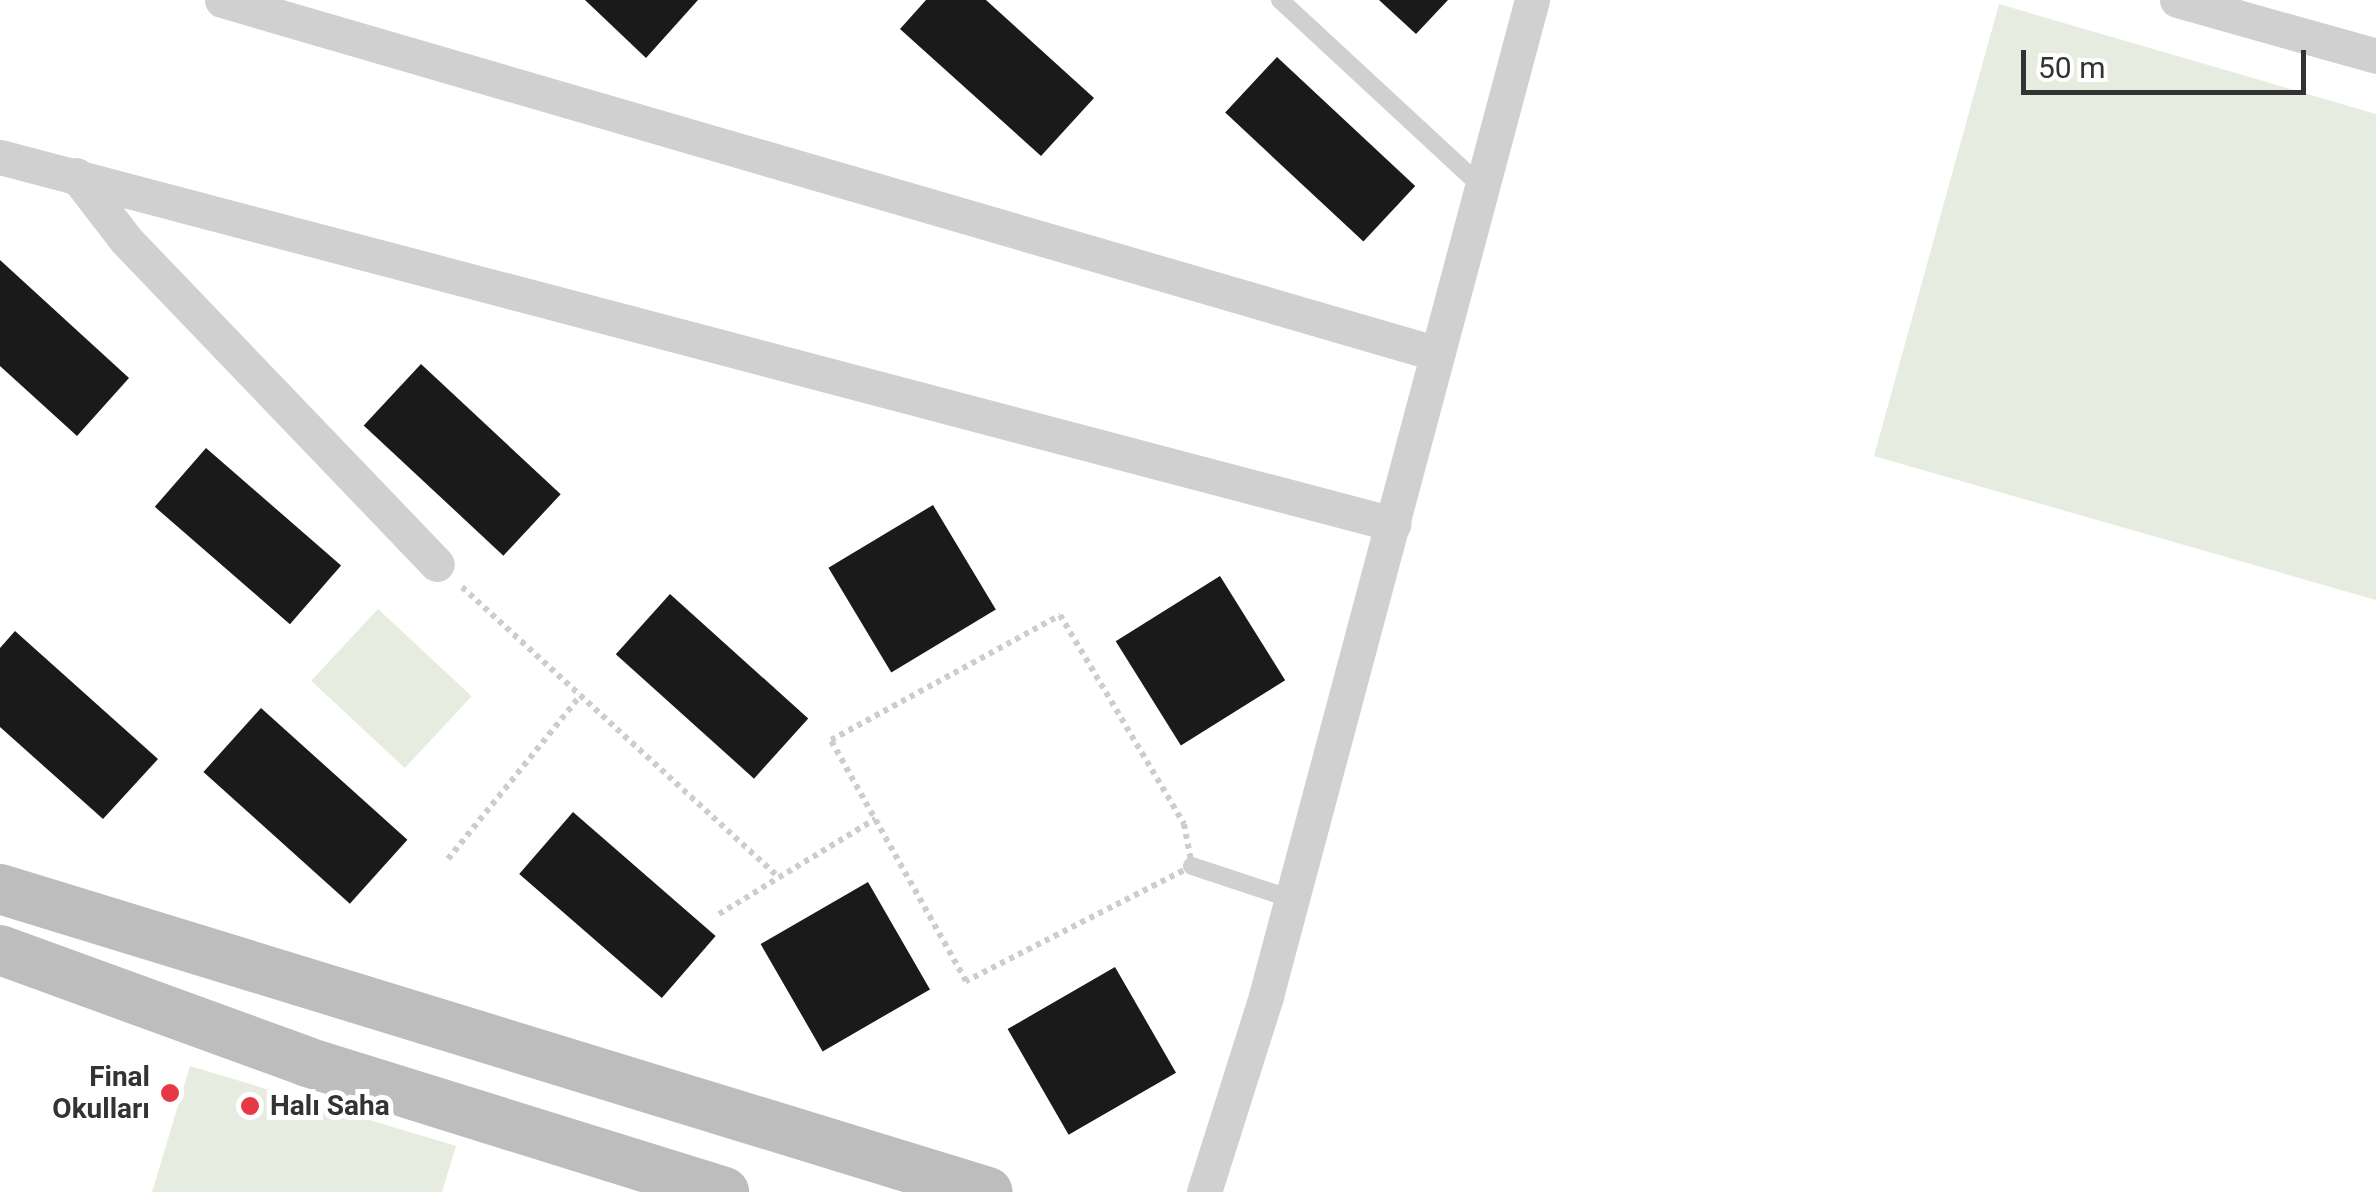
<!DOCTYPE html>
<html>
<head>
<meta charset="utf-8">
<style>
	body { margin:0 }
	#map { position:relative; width:2376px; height:1192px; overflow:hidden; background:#fff; font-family:Roboto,sans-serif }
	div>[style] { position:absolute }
	.green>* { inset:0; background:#e6ecdf; transform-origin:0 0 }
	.building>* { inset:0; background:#1a1a1a; transform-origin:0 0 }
	.path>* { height:6px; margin-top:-3px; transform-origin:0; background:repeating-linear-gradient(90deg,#cdcdcd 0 5px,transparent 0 10px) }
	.service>* { height:18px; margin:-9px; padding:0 9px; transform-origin:9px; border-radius:9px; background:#d0d0d0 }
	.minor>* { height:35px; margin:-17.5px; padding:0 17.5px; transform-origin:17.5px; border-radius:17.5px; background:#d0d0d0 }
	.secondary>* { height:50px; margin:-25px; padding:0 25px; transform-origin:25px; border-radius:25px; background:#bdbdbd }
	.dots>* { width:28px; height:28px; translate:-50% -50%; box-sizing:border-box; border:5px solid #fff; border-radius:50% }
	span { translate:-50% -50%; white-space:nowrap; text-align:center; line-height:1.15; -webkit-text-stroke:10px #fff; paint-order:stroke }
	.poi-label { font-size:28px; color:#333; font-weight:700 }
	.right { translate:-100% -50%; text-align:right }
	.left { translate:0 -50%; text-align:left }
	.scale { position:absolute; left:2021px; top:50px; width:285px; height:45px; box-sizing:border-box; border:5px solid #333; border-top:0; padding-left:12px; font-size:30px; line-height:35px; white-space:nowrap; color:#333; -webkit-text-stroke:8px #fff; paint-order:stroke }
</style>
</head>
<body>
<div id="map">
	<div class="green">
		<div style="clip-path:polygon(1999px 4px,2376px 114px,2376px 600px,1874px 456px)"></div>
		<div style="left:378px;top:609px;width:128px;height:98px;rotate:43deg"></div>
		<div style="clip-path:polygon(190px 1066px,456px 1146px,442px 1192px,152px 1192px)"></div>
	</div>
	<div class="building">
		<div style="clip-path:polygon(585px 0,698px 0,646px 58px)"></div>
		<div style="clip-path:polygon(926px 0,986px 0,1094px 98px,1041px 156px,900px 29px)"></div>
		<div style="clip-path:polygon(1379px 0,1448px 0,1416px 34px)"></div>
		<div style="left:1277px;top:57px;width:189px;height:76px;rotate:43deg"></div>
		<div style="clip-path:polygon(0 260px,129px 378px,77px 436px,0 366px)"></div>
		<div style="left:421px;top:364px;width:191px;height:84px;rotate:43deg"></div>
		<div style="left:206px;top:448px;width:179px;height:78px;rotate:41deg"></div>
		<div style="left:933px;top:505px;width:122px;height:122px;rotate:59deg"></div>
		<div style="left:1220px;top:576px;width:123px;height:123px;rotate:58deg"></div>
		<div style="left:670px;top:594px;width:186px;height:81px;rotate:42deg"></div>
		<div style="clip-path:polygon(15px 631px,158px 759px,103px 819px,0 727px,0 648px)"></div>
		<div style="left:261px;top:708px;width:197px;height:86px;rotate:42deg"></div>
		<div style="left:573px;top:812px;width:189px;height:82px;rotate:41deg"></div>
		<div style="left:868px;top:882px;width:124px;height:124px;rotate:60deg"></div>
		<div style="left:1115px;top:967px;width:122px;height:124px;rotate:60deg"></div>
	</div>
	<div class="path">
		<div style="left:462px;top:587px;width:429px;rotate:42.5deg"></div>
		<div style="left:1060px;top:615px;width:243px;rotate:59.3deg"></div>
		<div style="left:1184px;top:824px;width:43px;rotate:79.2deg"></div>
		<div style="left:1192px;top:866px;width:254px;rotate:153deg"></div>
		<div style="left:966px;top:981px;width:276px;rotate:-119.3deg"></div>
		<div style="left:831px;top:740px;width:261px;rotate:-28.6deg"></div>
		<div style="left:448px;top:859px;width:211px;rotate:-51deg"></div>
		<div style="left:719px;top:914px;width:183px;rotate:-31.3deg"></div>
	</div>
	<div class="service">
		<div style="left:1280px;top:0;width:275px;rotate:42.8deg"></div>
		<div style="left:1192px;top:866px;width:105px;rotate:18.3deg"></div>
	</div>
	<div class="minor">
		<div style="left:222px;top:0;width:1266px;rotate:16.23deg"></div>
		<div style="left:2177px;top:0;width:207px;rotate:15.7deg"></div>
		<div style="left:0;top:157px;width:1441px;rotate:14.76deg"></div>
		<div style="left:76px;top:175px;width:82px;rotate:52.4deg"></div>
		<div style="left:126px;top:240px;width:449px;rotate:46.2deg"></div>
		<div style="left:1204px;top:1192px;width:206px;rotate:-72.4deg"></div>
		<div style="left:1266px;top:996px;width:1031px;rotate:-75.05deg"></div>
	</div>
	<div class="secondary">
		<div style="left:0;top:889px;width:1033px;rotate:17.05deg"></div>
		<div style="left:0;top:950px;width:327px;rotate:20deg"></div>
		<div style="left:307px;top:1062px;width:437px;rotate:17.3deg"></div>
	</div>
	<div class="dots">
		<div style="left:170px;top:1093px;background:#e63946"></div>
		<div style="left:250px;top:1106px;background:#e63946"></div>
	</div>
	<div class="poi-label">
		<span class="right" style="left:150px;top:1093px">Final<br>Okulları</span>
		<span class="left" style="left:270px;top:1106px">Halı Saha</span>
	</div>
	<div class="scale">50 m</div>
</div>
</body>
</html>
